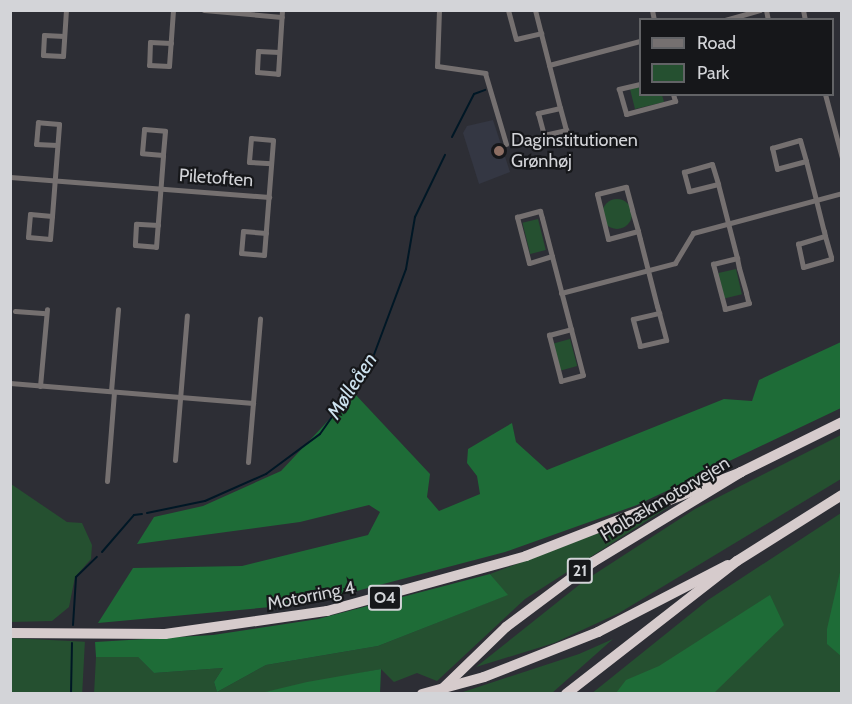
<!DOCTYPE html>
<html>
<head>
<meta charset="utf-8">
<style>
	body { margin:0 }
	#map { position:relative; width:852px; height:704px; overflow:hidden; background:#2d2e35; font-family:Cabin,sans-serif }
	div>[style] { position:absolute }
	.built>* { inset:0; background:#343743 }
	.green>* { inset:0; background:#255030; transform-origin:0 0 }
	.round { border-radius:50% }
	.forest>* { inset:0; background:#1e6c37 }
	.stream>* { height:2px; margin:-1px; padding:0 1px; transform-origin:1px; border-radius:1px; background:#001725 }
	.street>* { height:5px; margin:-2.5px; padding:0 2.5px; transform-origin:2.5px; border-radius:2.5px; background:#757070 }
	.highway>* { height:10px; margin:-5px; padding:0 5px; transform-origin:5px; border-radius:5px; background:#d6cbcc }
	.highway-bridge>* { height:10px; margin:-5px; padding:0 5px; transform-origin:5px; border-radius:5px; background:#d6cbcc }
	.dots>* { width:16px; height:16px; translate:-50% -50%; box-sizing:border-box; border:3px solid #16171a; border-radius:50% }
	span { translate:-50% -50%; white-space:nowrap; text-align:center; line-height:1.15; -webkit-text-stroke:4.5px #16171a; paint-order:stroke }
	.shield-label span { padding:2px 4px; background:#16171a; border:2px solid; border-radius:4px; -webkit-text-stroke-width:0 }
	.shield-label { font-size:16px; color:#d3d4d8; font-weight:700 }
	.poi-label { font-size:18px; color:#d3d4d8 }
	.left { translate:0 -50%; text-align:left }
	.street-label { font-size:18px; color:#d3d4d8 }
	.water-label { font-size:20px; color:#cee3f0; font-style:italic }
	.frame { position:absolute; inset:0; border:12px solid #d3d4d8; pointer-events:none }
	.legend { position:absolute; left:639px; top:18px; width:195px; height:78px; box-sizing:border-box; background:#16171a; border:2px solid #626366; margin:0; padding:8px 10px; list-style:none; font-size:18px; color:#d3d4d8 }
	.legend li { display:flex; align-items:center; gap:12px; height:30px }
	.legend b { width:30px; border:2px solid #626366 }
</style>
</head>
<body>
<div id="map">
	<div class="built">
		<div style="clip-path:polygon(493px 120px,510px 172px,479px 184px,463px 133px,467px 126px)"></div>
	</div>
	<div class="green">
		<div style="clip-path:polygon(640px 86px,640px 94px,662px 95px,664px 102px,635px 109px,630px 89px)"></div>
		<div class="round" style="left:602px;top:199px;width:30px;height:30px"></div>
		<div style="left:538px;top:219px;width:32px;height:16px;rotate:76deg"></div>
		<div style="left:736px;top:269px;width:26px;height:18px;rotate:77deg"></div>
		<div style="left:570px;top:339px;width:28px;height:18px;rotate:75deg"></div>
		<div style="clip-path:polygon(841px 435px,841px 479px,619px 613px,554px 643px,476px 667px,584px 581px,695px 509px)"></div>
		<div style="clip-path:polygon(11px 484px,67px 522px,82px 523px,92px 545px,91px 559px,75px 577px,69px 607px,52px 621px,11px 622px)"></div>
		<div style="clip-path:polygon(670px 506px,525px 599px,437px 681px,417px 673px,394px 682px,381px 669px,261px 693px,94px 694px,96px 657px,138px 657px,154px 673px,223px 668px,214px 682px,217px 692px,266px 665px,378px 646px,507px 595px,490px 574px)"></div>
		<div style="clip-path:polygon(841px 513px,841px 693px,591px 694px,708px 600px)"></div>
		<div style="left:11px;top:638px;width:74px;height:55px;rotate:3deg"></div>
		<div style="clip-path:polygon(613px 639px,552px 693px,460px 693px,579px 654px)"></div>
	</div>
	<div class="forest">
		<div style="clip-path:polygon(841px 342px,841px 408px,637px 505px,505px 552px,349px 593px,282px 606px,98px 623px,133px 568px,242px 566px,368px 535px,380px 512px,369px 505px,300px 522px,137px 544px,154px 517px,203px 506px,281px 471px,354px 393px,430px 474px,427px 497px,439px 511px,480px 494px,477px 476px,467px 463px,468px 449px,512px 423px,516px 442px,547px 470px,724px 399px,752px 401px,759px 380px)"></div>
		<div style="clip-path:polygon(841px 568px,842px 656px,841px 656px,827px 644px,827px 629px)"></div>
		<div style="clip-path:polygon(490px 574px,508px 595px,378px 646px,266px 665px,217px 692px,214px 682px,223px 668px,154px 673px,138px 657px,96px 657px,95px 642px,213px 635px,318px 619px)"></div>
		<div style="clip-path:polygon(770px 595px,784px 625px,714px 693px,616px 693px,626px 680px,659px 666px)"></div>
		<div style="clip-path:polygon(381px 669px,380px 693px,261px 693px,307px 682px)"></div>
	</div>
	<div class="stream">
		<div style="left:452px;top:137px;width:48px;rotate:-62.9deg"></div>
		<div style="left:474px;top:94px;width:12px;rotate:-20deg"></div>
		<div style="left:147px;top:513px;width:59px;rotate:-11.7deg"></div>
		<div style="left:205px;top:501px;width:67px;rotate:-23.9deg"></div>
		<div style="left:266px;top:474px;width:67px;rotate:-36.5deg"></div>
		<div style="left:320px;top:434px;width:90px;rotate:-54.9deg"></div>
		<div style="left:372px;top:360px;width:97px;rotate:-69.5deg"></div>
		<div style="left:406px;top:269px;width:53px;rotate:-80.2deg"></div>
		<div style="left:415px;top:217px;width:69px;rotate:-64.2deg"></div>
		<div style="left:102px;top:552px;width:49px;rotate:-49.1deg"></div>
		<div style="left:134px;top:515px;width:8px;rotate:-7deg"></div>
		<div style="left:73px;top:625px;width:48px;rotate:-86.4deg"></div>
		<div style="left:76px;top:577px;width:29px;rotate:-44deg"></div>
		<div style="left:71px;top:694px;width:51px;rotate:-88.9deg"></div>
	</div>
	<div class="street">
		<div style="left:204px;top:10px;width:78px;rotate:5.1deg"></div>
		<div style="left:439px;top:10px;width:56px;rotate:92deg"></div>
		<div style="left:437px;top:66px;width:49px;rotate:8.3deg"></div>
		<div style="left:485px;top:73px;width:74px;rotate:73.5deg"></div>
		<div style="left:508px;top:10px;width:30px;rotate:75deg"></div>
		<div style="left:516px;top:39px;width:26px;rotate:-13deg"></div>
		<div style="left:535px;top:10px;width:101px;rotate:75.7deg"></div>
		<div style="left:560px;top:108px;width:23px;rotate:167deg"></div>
		<div style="left:538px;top:113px;width:23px;rotate:75deg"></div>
		<div style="left:544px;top:135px;width:23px;rotate:-13deg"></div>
		<div style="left:566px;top:130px;width:23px;rotate:-105deg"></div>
		<div style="left:652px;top:10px;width:10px;rotate:79deg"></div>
		<div style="left:766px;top:10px;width:10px;rotate:79deg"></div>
		<div style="left:803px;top:10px;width:10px;rotate:79deg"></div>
		<div style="left:725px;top:20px;width:36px;rotate:-16deg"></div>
		<div style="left:64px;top:36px;width:20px;rotate:-177deg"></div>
		<div style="left:44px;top:35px;width:20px;rotate:93deg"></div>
		<div style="left:43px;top:55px;width:20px;rotate:3deg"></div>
		<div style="left:63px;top:56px;width:46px;rotate:-86.3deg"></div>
		<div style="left:171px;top:43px;width:21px;rotate:-177deg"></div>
		<div style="left:150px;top:42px;width:23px;rotate:92deg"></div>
		<div style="left:149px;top:65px;width:20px;rotate:3deg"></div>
		<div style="left:169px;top:66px;width:56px;rotate:-85.9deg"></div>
		<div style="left:279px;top:52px;width:21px;rotate:-177deg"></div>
		<div style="left:258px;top:51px;width:21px;rotate:93deg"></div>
		<div style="left:257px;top:72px;width:21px;rotate:5deg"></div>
		<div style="left:278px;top:74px;width:64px;rotate:-86.4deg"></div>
		<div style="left:549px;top:65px;width:94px;rotate:-14.8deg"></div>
		<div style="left:640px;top:84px;width:22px;rotate:167deg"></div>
		<div style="left:619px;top:89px;width:26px;rotate:74deg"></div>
		<div style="left:626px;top:114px;width:51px;rotate:-14.9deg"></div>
		<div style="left:675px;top:101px;width:7px;rotate:-106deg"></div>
		<div style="left:825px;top:94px;width:66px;rotate:75.1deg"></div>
		<div style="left:806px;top:161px;width:30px;rotate:165deg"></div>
		<div style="left:777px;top:169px;width:22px;rotate:-103deg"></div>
		<div style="left:772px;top:148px;width:29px;rotate:-16deg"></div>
		<div style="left:800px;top:140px;width:22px;rotate:74deg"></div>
		<div style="left:806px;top:161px;width:40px;rotate:75.6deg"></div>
		<div style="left:816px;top:200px;width:32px;rotate:76deg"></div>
		<div style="left:824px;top:231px;width:5px;rotate:79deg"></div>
		<div style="left:825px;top:236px;width:22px;rotate:74deg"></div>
		<div style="left:831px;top:257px;width:2px;rotate:90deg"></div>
		<div style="left:831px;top:259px;width:29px;rotate:164deg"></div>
		<div style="left:803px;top:267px;width:24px;rotate:-102deg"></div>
		<div style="left:798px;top:244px;width:28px;rotate:-17deg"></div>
		<div style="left:10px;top:177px;width:260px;rotate:4.4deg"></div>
		<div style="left:718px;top:184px;width:30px;rotate:166deg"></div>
		<div style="left:689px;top:191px;width:20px;rotate:-105deg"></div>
		<div style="left:684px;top:172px;width:29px;rotate:-16deg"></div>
		<div style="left:712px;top:164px;width:21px;rotate:73deg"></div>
		<div style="left:718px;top:184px;width:76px;rotate:75.6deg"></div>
		<div style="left:737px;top:258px;width:10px;rotate:79deg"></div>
		<div style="left:739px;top:268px;width:26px;rotate:74deg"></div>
		<div style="left:746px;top:293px;width:8px;rotate:76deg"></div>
		<div style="left:748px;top:301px;width:2px;rotate:63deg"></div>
		<div style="left:749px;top:303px;width:25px;rotate:166deg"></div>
		<div style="left:725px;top:309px;width:47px;rotate:-104.9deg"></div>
		<div style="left:713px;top:264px;width:25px;rotate:-14deg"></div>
		<div style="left:52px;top:216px;width:23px;rotate:95deg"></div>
		<div style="left:50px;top:239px;width:22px;rotate:-175deg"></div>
		<div style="left:28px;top:237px;width:23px;rotate:-85deg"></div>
		<div style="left:30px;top:214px;width:22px;rotate:5deg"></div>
		<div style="left:52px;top:216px;width:92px;rotate:-85.6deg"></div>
		<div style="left:59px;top:124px;width:21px;rotate:-175deg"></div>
		<div style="left:38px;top:122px;width:22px;rotate:95deg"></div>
		<div style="left:36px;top:144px;width:21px;rotate:3deg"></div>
		<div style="left:158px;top:225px;width:22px;rotate:-177deg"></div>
		<div style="left:136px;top:224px;width:21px;rotate:93deg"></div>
		<div style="left:135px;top:245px;width:21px;rotate:5deg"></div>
		<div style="left:156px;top:247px;width:92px;rotate:-85.6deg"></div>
		<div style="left:163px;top:155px;width:21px;rotate:-175deg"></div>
		<div style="left:142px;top:153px;width:24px;rotate:-85deg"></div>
		<div style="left:144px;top:129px;width:21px;rotate:5deg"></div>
		<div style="left:165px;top:131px;width:24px;rotate:95deg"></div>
		<div style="left:638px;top:231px;width:31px;rotate:165deg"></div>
		<div style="left:608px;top:239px;width:46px;rotate:-103.7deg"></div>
		<div style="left:597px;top:194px;width:30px;rotate:-14deg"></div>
		<div style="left:626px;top:187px;width:24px;rotate:75deg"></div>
		<div style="left:632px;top:210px;width:22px;rotate:74deg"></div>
		<div style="left:638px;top:231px;width:8px;rotate:76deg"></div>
		<div style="left:640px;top:239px;width:69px;rotate:75.8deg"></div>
		<div style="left:657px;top:306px;width:7px;rotate:74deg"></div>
		<div style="left:659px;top:313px;width:28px;rotate:75deg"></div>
		<div style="left:666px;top:340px;width:27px;rotate:167deg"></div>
		<div style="left:640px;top:346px;width:28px;rotate:-105deg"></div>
		<div style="left:633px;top:319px;width:27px;rotate:-13deg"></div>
		<div style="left:266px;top:233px;width:23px;rotate:-175deg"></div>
		<div style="left:243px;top:231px;width:22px;rotate:95deg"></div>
		<div style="left:241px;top:253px;width:23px;rotate:5deg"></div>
		<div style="left:264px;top:255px;width:115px;rotate:-85.5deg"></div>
		<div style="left:273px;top:140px;width:22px;rotate:-175deg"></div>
		<div style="left:251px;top:138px;width:24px;rotate:95deg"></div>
		<div style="left:249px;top:162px;width:22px;rotate:3deg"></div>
		<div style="left:552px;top:256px;width:24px;rotate:163deg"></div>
		<div style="left:529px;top:263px;width:48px;rotate:-104.6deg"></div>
		<div style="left:517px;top:217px;width:24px;rotate:-15deg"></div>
		<div style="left:540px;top:211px;width:7px;rotate:74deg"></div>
		<div style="left:542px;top:218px;width:162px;rotate:75.4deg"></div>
		<div style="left:583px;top:375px;width:23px;rotate:165deg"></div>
		<div style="left:561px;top:381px;width:48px;rotate:-104.6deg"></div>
		<div style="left:549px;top:335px;width:23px;rotate:-15deg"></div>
		<div style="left:561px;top:293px;width:118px;rotate:-14.7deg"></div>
		<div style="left:675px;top:263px;width:35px;rotate:-59deg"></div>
		<div style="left:693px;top:233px;width:154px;rotate:-15deg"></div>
		<div style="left:15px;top:311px;width:31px;rotate:4deg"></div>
		<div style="left:10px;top:383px;width:244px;rotate:4.7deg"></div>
		<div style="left:40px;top:386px;width:77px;rotate:-84.8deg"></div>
		<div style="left:111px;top:391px;width:82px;rotate:-85.1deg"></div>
		<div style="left:175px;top:460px;width:145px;rotate:-85.3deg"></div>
		<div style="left:248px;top:462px;width:144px;rotate:-85.2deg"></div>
		<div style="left:107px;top:481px;width:89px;rotate:-85.5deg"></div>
	</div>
	<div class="highway">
		<div style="left:10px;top:633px;width:155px;rotate:0.4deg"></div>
		<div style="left:165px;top:634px;width:164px;rotate:-8.1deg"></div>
		<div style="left:327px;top:611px;width:206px;rotate:-15.4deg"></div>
		<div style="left:526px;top:556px;width:231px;rotate:-21.3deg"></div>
		<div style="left:484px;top:677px;width:123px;rotate:-21.5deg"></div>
		<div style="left:598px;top:632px;width:146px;rotate:-27.3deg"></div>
		<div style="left:440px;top:691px;width:92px;rotate:-44.1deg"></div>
		<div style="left:506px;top:627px;width:109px;rotate:-36.8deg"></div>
		<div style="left:593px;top:562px;width:173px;rotate:-31.3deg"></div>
		<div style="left:741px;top:472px;width:113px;rotate:-26.3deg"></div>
		<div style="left:566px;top:694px;width:217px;rotate:-37.9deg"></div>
		<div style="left:737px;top:561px;width:124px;rotate:-32.2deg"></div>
	</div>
	<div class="highway-bridge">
		<div style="left:422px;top:694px;width:64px;rotate:-15.3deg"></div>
	</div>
	<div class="dots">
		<div style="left:499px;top:151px;background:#8d6e63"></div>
	</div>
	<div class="shield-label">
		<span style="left:580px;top:571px">21</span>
		<span style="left:385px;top:598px">O4</span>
	</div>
	<div class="poi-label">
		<span class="left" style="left:511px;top:151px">Daginstitutionen<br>Grønhøj</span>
	</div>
	<div class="street-label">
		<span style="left:216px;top:178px;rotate:4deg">Piletoften</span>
		<span style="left:665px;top:499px;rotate:-31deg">Holbækmotorvejen</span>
		<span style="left:311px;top:596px;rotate:-11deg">Motorring 4</span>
	</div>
	<div class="water-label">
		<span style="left:352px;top:386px;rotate:-57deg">Mølleåen</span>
	</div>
	<div class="frame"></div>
	<ul class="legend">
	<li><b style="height:8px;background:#757070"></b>Road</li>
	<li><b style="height:16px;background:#255030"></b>Park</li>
	</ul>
</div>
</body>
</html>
